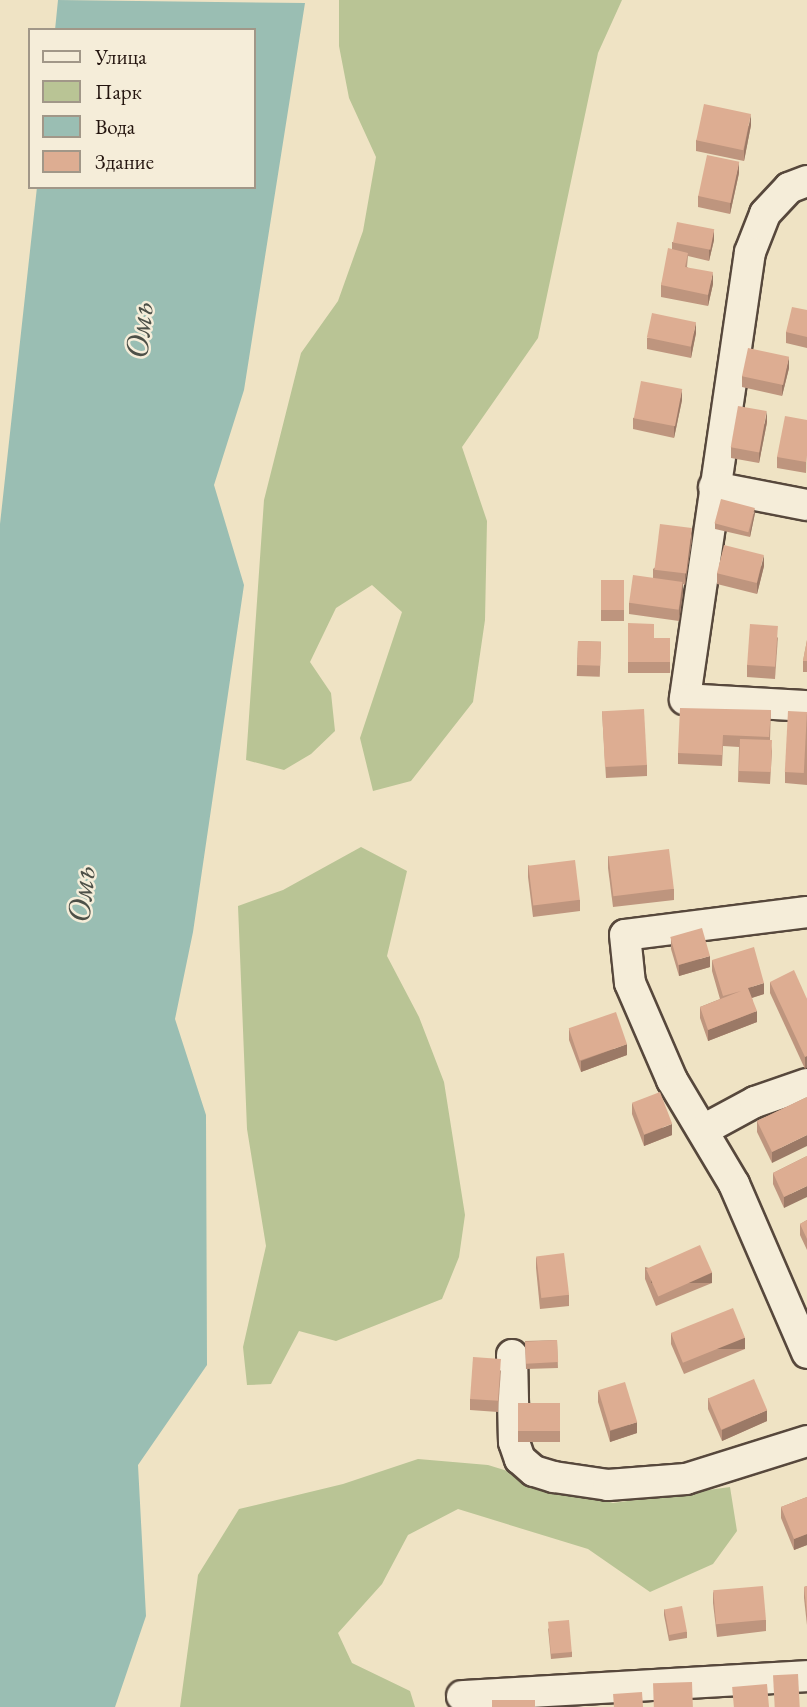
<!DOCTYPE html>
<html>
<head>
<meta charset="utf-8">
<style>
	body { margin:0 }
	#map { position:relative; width:807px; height:1707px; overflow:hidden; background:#efe3c4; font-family:"EB Garamond",serif }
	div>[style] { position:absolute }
	.green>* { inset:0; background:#b9c495 }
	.water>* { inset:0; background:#9abeb3 }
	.roads { filter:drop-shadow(2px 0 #57483c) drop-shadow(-2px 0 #57483c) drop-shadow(0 2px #57483c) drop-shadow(0 -2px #57483c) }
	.minor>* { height:30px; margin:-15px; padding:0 15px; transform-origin:15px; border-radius:15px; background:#f5edd9 }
	.wall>* { inset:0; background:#be957e; transform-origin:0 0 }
	.shaded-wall>* { inset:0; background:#9b7966; transform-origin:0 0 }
	.building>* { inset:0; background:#ddad92; transform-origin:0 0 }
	span { translate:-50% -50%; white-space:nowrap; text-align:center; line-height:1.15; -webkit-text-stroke:5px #f5edd9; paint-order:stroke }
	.water-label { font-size:33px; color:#4d5048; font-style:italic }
	.legend { position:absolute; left:28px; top:28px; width:228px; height:161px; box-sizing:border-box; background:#f5edd9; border:2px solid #a19788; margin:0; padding:9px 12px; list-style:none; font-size:21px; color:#24150f }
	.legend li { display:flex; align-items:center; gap:14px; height:35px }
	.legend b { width:35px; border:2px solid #a19788 }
</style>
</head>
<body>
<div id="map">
	<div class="green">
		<div style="clip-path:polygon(339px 0,622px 0,598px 53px,538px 338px,462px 447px,487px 521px,485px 620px,473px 702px,411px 781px,373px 791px,360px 738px,402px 612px,372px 585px,336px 608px,310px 662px,331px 693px,335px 731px,311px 754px,284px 770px,246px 760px,264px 500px,301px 353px,338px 301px,363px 231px,376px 157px,349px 98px,339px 46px)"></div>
		<div style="clip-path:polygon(361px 847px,407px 871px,387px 956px,419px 1017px,444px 1082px,465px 1215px,459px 1257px,442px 1299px,336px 1341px,299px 1331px,271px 1384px,247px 1385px,243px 1347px,266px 1246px,247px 1129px,238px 906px,283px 890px)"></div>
		<div style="clip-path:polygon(418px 1459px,488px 1465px,613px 1503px,730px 1487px,737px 1531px,713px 1564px,650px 1592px,588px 1549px,458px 1509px,408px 1535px,382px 1584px,338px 1633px,352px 1663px,410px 1691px,415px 1707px,180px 1707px,198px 1575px,239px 1509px,343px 1484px)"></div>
	</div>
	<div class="water">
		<div style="clip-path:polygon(58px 0,305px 3px,244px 390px,214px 485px,244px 585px,193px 932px,175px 1019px,206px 1115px,207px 1365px,138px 1465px,146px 1616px,115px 1707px,0 1707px,0 524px,37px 187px,254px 187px,254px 30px,55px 30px)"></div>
	</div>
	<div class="roads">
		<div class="minor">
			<div style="left:807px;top:181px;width:19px;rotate:159deg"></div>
			<div style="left:789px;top:188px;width:35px;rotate:133deg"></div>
			<div style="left:765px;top:214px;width:41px;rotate:111.5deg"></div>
			<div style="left:750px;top:252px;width:452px;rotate:98.3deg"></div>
			<div style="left:685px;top:699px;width:122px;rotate:3.3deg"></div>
			<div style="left:714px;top:487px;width:95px;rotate:11deg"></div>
			<div style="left:807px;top:912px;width:183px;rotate:172.8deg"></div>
			<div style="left:625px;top:935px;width:48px;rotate:84.1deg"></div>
			<div style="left:630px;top:983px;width:106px;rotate:66.6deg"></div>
			<div style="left:672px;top:1080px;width:121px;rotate:59.2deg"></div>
			<div style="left:734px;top:1184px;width:184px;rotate:66.6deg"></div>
			<div style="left:705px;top:1129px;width:57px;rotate:-28.4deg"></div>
			<div style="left:755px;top:1102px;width:55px;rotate:-19.1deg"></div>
			<div style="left:512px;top:1355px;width:87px;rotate:88.7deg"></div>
			<div style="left:514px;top:1442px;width:18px;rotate:71deg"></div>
			<div style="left:520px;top:1459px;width:18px;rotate:41deg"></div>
			<div style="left:534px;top:1471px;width:21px;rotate:17deg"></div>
			<div style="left:554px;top:1477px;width:55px;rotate:8.4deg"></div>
			<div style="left:608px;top:1485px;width:78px;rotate:-4.4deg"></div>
			<div style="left:686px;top:1479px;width:127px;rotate:-17.4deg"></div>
			<div style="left:462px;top:1696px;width:346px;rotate:-3.3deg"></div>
		</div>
	</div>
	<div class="wall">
		<div style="clip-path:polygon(751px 125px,744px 161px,696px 151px,696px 140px)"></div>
		<div style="clip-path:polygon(739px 173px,730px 214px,698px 207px,698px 196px)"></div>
		<div style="clip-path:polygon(714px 240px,709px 261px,688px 256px,687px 267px,713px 284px,708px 306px,661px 297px,661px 285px,672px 249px,672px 242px)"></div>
		<div style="clip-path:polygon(807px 310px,807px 348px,786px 343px,786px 332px)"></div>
		<div style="clip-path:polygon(696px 333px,691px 358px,647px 349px,647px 338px)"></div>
		<div style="clip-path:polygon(789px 368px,782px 396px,742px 387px,742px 376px)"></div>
		<div style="clip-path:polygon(682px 400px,674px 438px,633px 429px,633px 418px)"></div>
		<div style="clip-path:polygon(807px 420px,806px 473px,777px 468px,777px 457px)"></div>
		<div style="clip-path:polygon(767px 422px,759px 463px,731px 458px,731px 447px)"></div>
		<div style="clip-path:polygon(755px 513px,750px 537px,715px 529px,715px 523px)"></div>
		<div style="clip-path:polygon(692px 539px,685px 585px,683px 584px,683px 593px,679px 621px,629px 614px,629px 603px,653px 578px,653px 569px)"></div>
		<div style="clip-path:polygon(764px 566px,757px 594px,717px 584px,717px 573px)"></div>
		<div style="left:601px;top:580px;width:23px;height:41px"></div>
		<div style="clip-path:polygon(628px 623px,654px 638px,670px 638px,670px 673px,628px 673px)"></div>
		<div style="clip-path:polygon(778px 637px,775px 679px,747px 677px,747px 665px)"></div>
		<div style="clip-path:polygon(807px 640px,807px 672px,803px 672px,803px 661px)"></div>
		<div style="left:578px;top:641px;width:23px;height:35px;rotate:2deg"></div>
		<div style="clip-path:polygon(771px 710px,770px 740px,772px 751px,770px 784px,738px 782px,739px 747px,723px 746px,722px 766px,678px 764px,678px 753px)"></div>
		<div style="clip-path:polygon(602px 711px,647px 765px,647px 776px,606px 778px)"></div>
		<div style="clip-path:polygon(807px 712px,807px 785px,785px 783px,785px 772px)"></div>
		<div style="clip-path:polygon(608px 856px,674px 889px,674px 900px,613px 907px,608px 868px)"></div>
		<div style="clip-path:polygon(528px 865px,580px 900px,580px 911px,533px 917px,528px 877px)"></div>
		<div style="clip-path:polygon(671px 938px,710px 967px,679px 976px,671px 949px)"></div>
		<div style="clip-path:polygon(712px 960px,764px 994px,752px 998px,757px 1022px,708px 1041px,700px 1018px,700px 1007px,720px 999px,712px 971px)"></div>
		<div style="clip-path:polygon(770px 982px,807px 999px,807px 1067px,805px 1069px,770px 993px)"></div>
		<div style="clip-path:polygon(569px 1029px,627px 1055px,581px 1072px,569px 1040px)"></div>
		<div style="clip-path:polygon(807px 1097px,772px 1163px,757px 1132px,757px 1121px)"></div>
		<div style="clip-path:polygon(632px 1103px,672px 1135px,644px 1146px,632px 1114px)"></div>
		<div style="clip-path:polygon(807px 1156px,784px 1208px,773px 1184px,773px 1173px)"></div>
		<div style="clip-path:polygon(807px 1220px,807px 1250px,800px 1235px,800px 1224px)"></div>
		<div style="clip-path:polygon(536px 1257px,569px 1295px,569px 1306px,540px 1309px,536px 1268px)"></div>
		<div style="clip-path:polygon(645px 1267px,712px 1283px,656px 1306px,645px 1279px)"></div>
		<div style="clip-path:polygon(671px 1333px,745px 1349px,684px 1374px,671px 1344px)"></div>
		<div style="left:557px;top:1340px;width:28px;height:32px;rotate:88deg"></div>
		<div style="clip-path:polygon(501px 1370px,498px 1412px,470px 1410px,470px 1399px)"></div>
		<div style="clip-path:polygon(598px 1391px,637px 1433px,610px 1442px,598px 1402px)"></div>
		<div style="clip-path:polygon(708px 1398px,767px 1421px,722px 1441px,708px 1409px)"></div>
		<div style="left:518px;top:1403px;width:42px;height:39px"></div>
		<div style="clip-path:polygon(807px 1497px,807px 1545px,794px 1550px,781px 1518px,781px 1507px)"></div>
		<div style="clip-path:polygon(807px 1586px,807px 1625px,804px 1598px,804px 1587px)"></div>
		<div style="clip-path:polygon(713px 1592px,766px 1620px,766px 1631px,717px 1637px,713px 1603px)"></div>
		<div style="clip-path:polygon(664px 1609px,687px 1632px,687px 1638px,669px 1641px,664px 1615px)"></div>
		<div style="clip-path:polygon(548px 1628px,572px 1652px,572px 1657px,551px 1659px)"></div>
	</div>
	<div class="shaded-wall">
		<div style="clip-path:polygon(751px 114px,751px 125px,744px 161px,744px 150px)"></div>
		<div style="clip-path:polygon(739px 162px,739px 173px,730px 214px,730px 203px)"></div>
		<div style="clip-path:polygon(714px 229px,714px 240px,709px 261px,709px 250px)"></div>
		<div style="clip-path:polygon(713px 272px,713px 284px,708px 306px,708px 295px)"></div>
		<div style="clip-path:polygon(696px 322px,696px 333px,691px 358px,691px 347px)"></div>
		<div style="clip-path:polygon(789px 357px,789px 368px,782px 396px,782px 385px)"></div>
		<div style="clip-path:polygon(682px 389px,682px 400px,674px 438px,674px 426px)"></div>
		<div style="clip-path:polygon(767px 411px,767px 422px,759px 463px,759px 452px)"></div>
		<div style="clip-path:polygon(755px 508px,755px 513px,750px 537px,750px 532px)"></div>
		<div style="clip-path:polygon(692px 528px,692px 539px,685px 585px,685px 573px)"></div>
		<div style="clip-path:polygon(764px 555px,764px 566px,757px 594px,757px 583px)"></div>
		<div style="clip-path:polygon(683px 582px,683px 593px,679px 621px,679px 610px)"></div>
		<div style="clip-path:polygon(710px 956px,710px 967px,679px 976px,679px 965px)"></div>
		<div style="clip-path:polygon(764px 983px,764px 994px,748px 999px,748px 988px)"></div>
		<div style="clip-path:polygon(757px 1011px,757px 1022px,708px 1041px,708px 1030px)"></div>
		<div style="clip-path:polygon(627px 1044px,627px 1055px,581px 1072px,581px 1061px)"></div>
		<div style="clip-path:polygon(807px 1056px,807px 1067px,805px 1069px,805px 1057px)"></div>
		<div style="clip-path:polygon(672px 1124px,672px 1135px,644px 1146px,644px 1135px)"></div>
		<div style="clip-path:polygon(807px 1135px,807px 1146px,772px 1163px,772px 1152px)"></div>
		<div style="clip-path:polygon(807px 1186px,807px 1197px,784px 1208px,784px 1197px)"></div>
		<div style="left:712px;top:1272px;width:11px;height:61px;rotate:90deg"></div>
		<div style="left:745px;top:1338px;width:11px;height:66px;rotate:90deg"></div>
		<div style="clip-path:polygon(767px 1410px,767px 1421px,722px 1441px,722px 1430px)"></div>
		<div style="clip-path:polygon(637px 1422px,637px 1433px,610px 1442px,610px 1431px)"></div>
		<div style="clip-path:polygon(807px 1534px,807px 1545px,794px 1550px,794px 1539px)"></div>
	</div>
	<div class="building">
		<div style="left:704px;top:104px;width:48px;height:37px;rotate:12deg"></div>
		<div style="left:707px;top:155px;width:33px;height:42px;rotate:12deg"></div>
		<div style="left:677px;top:222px;width:38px;height:21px;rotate:11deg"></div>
		<div style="clip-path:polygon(668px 248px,688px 253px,685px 267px,713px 272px,708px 295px,661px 285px)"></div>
		<div style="clip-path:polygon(792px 307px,807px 310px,807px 337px,786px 332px)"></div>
		<div style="left:652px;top:313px;width:45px;height:25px;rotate:12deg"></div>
		<div style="left:748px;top:348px;width:42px;height:29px;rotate:12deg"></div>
		<div style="left:641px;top:381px;width:42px;height:38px;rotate:11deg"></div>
		<div style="left:738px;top:406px;width:29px;height:42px;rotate:10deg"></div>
		<div style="clip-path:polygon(785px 416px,807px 420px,807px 455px,806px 462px,777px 457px)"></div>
		<div style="left:721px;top:499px;width:35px;height:25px;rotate:15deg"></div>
		<div style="left:660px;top:524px;width:32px;height:46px;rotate:7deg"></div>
		<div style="left:724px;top:545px;width:41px;height:29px;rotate:14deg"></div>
		<div style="left:633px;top:575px;width:50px;height:28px;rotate:8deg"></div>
		<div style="left:601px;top:580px;width:23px;height:30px"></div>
		<div style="clip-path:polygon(628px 623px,654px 624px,654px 638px,670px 638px,670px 662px,628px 662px)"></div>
		<div style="left:750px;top:624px;width:28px;height:41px;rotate:4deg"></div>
		<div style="clip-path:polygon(807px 640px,807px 661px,803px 661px)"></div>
		<div style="left:578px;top:641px;width:23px;height:24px;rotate:2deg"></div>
		<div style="clip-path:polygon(680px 708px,771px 710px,769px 737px,723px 735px,722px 755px,678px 753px)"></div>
		<div style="left:644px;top:709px;width:56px;height:42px;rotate:87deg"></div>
		<div style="left:788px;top:711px;width:19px;height:61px;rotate:3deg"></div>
		<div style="left:740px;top:739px;width:32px;height:32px;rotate:2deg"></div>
		<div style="left:669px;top:849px;width:40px;height:61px;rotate:83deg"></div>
		<div style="left:575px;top:860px;width:40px;height:47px;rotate:83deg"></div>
		<div style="left:702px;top:928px;width:29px;height:33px;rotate:74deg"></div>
		<div style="clip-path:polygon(754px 947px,764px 983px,748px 988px,757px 1011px,708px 1030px,700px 1007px,741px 991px,723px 996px,712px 960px)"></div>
		<div style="clip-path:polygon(794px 970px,807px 999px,807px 1056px,805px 1057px,770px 982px)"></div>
		<div style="left:616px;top:1012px;width:34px;height:50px;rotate:71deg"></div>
		<div style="left:660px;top:1092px;width:34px;height:30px;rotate:69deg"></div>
		<div style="clip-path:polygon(807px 1097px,807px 1135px,772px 1152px,757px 1121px)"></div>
		<div style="clip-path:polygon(807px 1156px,807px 1186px,784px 1197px,773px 1173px)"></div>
		<div style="clip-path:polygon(807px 1220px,807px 1239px,800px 1224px)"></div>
		<div style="left:700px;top:1245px;width:30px;height:59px;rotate:66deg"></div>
		<div style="left:564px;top:1253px;width:42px;height:28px;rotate:83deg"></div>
		<div style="left:733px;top:1308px;width:32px;height:67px;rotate:68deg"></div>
		<div style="left:557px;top:1340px;width:22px;height:32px;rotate:87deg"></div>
		<div style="left:473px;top:1357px;width:28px;height:42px;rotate:4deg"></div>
		<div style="left:754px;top:1379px;width:34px;height:50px;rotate:67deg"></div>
		<div style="left:625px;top:1382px;width:42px;height:28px;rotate:73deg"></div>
		<div style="left:518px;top:1403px;width:42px;height:28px"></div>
		<div style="clip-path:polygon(807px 1497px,807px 1534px,794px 1539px,781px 1507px)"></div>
		<div style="left:763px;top:1586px;width:34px;height:50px;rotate:85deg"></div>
		<div style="clip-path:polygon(807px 1586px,807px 1614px,804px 1587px)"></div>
		<div style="left:682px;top:1606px;width:26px;height:18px;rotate:79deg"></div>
		<div style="left:569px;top:1620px;width:32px;height:21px;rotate:85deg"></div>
		<div style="left:798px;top:1674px;width:33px;height:25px;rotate:87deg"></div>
		<div style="left:692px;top:1682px;width:25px;height:39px;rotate:88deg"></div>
		<div style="left:767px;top:1684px;width:23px;height:35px;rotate:85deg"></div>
		<div style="left:642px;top:1692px;width:15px;height:29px;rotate:86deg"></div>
		<div style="left:492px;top:1700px;width:43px;height:7px"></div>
	</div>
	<div class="water-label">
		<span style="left:139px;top:330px;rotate:-84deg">Омь</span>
		<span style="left:81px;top:894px;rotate:-84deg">Омь</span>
	</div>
	<ul class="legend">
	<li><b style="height:9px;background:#f5edd9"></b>Улица</li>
	<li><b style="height:19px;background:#b9c495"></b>Парк</li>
	<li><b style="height:19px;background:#9abeb3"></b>Вода</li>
	<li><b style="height:19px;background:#ddad92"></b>Здание</li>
	</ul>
</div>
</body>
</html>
